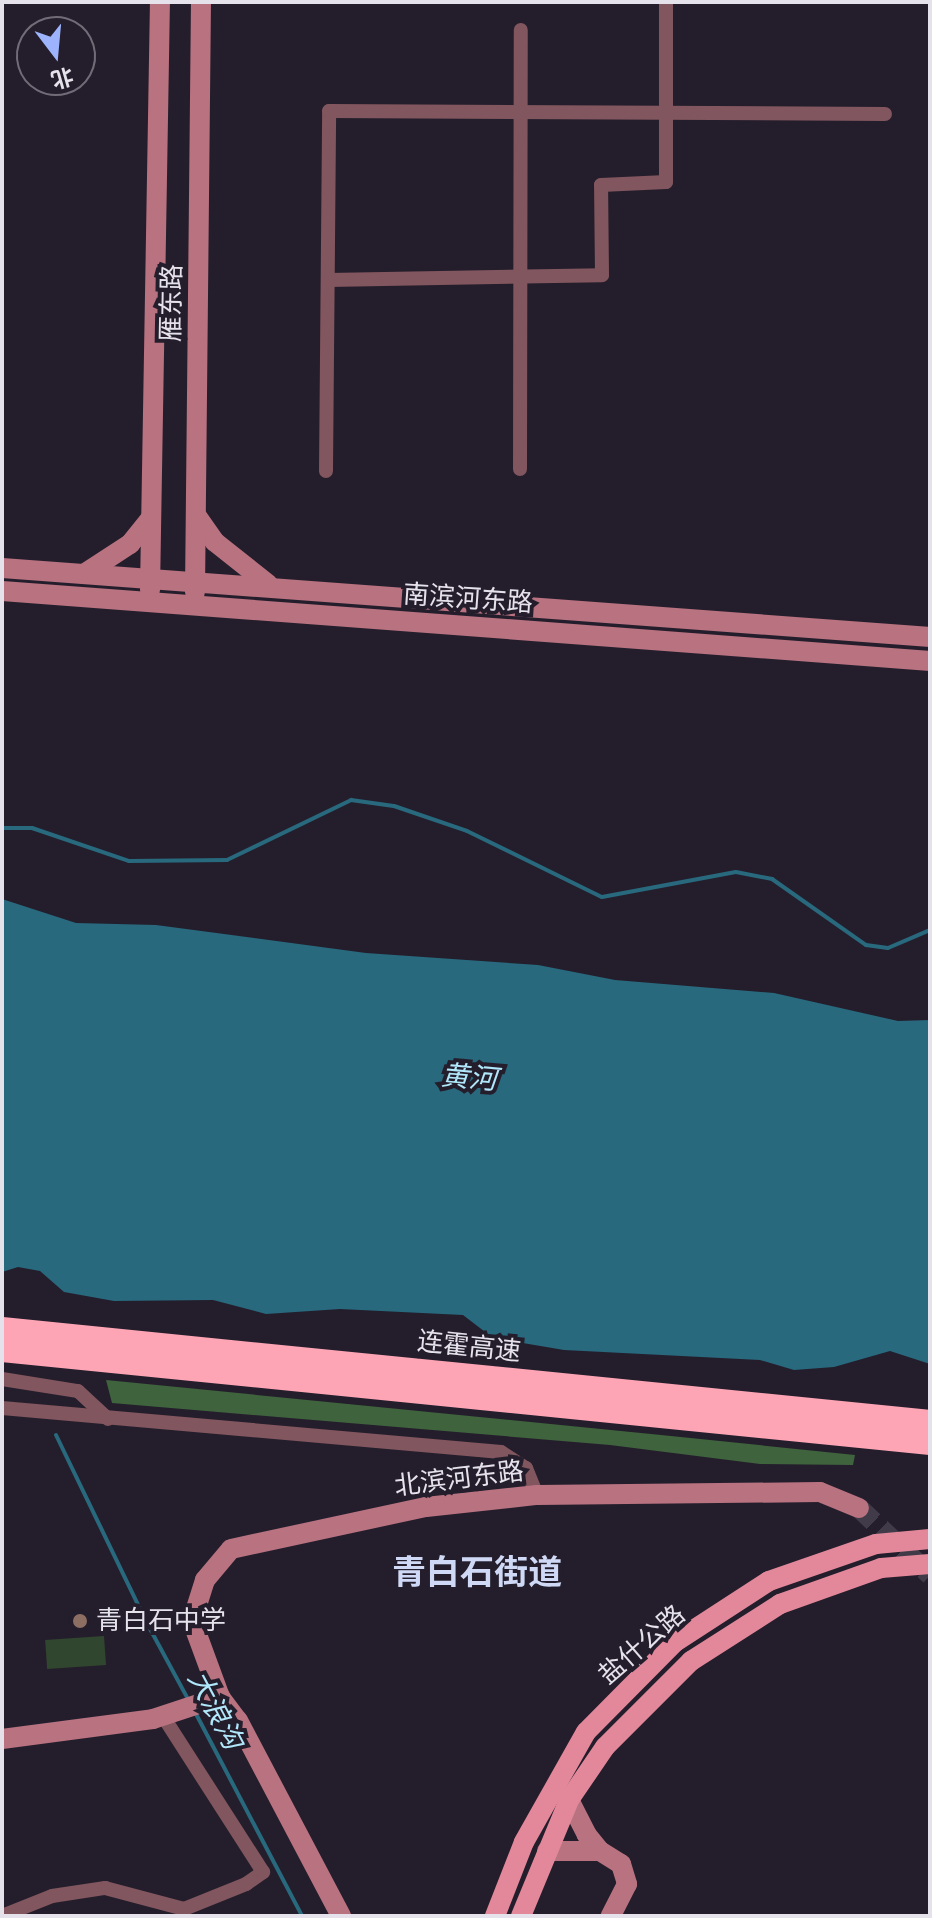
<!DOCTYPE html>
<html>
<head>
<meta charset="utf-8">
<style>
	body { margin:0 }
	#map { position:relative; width:932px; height:1918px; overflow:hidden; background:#241e2c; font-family:Helvetica,"Noto Sans SC",sans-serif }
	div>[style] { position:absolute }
	.green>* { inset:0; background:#31462f; transform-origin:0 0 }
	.forest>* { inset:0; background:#3f633d }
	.water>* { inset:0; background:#28697e }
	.stream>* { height:4px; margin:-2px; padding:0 2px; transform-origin:2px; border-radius:2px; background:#28697e }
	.secondary-tunnel>* { height:20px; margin-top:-10px; transform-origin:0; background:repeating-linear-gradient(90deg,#413b49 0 20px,transparent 0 30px) }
	.street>* { height:14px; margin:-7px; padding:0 7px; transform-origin:7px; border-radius:7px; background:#82565e }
	.secondary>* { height:20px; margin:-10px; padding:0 10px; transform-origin:10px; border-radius:10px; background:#b97280 }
	.primary>* { height:20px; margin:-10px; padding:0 10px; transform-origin:10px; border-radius:10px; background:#e3889a }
	.highway>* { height:24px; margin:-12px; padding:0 12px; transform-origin:12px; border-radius:12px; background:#fda5b5 }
	.dots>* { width:22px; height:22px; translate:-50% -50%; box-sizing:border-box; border:4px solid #241e2c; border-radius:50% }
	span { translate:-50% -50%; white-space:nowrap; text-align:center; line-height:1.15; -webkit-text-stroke:8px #241e2c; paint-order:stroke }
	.street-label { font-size:26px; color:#e6e2ec }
	.poi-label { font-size:26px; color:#e6e2ec }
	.left { translate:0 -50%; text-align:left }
	.water-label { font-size:28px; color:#b0e7fa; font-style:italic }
	.district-label { font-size:34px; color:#cfd9f5; font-weight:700 }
	.frame { position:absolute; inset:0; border:4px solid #e6e2ec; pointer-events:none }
	.north { position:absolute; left:16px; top:16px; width:80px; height:80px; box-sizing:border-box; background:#241e2c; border:2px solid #726c79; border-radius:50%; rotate:164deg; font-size:22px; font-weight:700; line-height:32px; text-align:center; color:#e6e2ec }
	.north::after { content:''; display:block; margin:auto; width:28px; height:36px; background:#9db4fd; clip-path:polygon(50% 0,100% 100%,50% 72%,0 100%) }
</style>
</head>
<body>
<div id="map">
	<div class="green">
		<div style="left:104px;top:1636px;width:29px;height:59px;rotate:86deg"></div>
	</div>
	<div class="forest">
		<div style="clip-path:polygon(106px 1380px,661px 1435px,855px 1455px,853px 1465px,760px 1464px,610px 1445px,112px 1403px)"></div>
	</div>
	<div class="water">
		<div style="clip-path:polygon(2px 899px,76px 923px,156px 925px,366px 953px,538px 965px,615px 980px,774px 993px,898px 1021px,930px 1020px,930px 1364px,890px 1351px,834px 1367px,794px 1370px,760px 1360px,564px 1350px,493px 1338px,463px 1315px,340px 1309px,266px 1314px,213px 1300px,114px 1301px,64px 1292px,40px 1271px,18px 1267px,2px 1272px)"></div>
	</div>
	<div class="stream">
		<div style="left:2px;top:828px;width:30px"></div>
		<div style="left:32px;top:828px;width:102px;rotate:18.8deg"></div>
		<div style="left:129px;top:861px;width:98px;rotate:-0.6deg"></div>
		<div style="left:227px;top:860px;width:138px;rotate:-25.8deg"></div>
		<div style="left:351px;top:800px;width:43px;rotate:7.9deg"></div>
		<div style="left:394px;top:806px;width:77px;rotate:18.9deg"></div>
		<div style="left:467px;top:831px;width:150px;rotate:26.1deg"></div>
		<div style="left:602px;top:897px;width:136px;rotate:-10.6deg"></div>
		<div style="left:736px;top:872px;width:37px;rotate:11deg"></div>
		<div style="left:772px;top:879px;width:115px;rotate:35.1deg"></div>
		<div style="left:866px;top:945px;width:22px;rotate:8deg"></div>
		<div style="left:888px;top:948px;width:46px;rotate:-23.2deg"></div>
		<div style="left:56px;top:1435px;width:213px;rotate:64.2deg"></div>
		<div style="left:149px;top:1627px;width:84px;rotate:61.6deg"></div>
		<div style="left:195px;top:1712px;width:230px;rotate:62.3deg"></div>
	</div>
	<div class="secondary-tunnel">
		<div style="left:859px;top:1508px;width:98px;rotate:43.3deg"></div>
	</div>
	<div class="street">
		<div style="left:328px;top:280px;width:274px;rotate:-1deg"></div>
		<div style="left:602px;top:275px;width:90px;rotate:-90.6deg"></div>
		<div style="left:601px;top:185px;width:65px;rotate:-2.6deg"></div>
		<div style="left:666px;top:182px;width:180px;rotate:-90deg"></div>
		<div style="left:520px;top:469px;width:439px;rotate:-89.9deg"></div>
		<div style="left:326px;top:471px;width:360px;rotate:-89.5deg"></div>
		<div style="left:329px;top:111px;width:556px;rotate:0.31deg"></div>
		<div style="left:2px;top:1379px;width:77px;rotate:9deg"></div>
		<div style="left:78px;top:1391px;width:41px;rotate:43deg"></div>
		<div style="left:2px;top:1408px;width:501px;rotate:5.04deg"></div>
		<div style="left:501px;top:1452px;width:30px;rotate:33deg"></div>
		<div style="left:526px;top:1468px;width:29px;rotate:68deg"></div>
		<div style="left:2px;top:1916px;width:54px;rotate:-21.8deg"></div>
		<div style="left:52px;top:1896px;width:54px;rotate:-8.6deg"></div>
		<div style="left:105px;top:1888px;width:82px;rotate:14.9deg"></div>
		<div style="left:184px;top:1909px;width:67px;rotate:-22deg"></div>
		<div style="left:246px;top:1884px;width:21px;rotate:-35deg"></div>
		<div style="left:263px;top:1872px;width:185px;rotate:-122.7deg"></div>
	</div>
	<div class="secondary">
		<div style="left:196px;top:515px;width:33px;rotate:55deg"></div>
		<div style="left:215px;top:542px;width:68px;rotate:38.4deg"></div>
		<div style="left:2px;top:568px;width:931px;rotate:4.25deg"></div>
		<div style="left:84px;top:574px;width:55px;rotate:-33.1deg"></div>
		<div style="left:130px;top:544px;width:32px;rotate:-51deg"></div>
		<div style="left:150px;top:590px;width:588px;rotate:-89.03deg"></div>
		<div style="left:2px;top:591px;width:931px;rotate:4.31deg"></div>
		<div style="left:195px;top:592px;width:590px;rotate:-89.42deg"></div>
		<div style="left:2px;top:1739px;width:152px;rotate:-7.5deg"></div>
		<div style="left:153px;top:1719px;width:71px;rotate:-18.2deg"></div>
		<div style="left:547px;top:1851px;width:53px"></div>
		<div style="left:600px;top:1851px;width:21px;rotate:-129deg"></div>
		<div style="left:587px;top:1835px;width:39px;rotate:-117deg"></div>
		<div style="left:600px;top:1851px;width:25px;rotate:32deg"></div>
		<div style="left:621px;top:1864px;width:21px;rotate:73deg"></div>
		<div style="left:627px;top:1884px;width:36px;rotate:117deg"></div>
		<div style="left:341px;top:1916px;width:221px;rotate:-117.8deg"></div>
		<div style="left:238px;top:1721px;width:30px;rotate:-127deg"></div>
		<div style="left:220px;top:1697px;width:81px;rotate:-110.2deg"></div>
		<div style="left:192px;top:1621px;width:43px;rotate:-72.4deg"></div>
		<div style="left:205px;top:1580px;width:40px;rotate:-50deg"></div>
		<div style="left:231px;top:1549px;width:199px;rotate:-12.2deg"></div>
		<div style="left:426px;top:1507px;width:112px;rotate:-6.2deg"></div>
		<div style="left:537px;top:1495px;width:283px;rotate:-0.6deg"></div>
		<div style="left:820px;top:1492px;width:42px;rotate:22.3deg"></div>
	</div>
	<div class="primary">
		<div style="left:495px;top:1916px;width:79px;rotate:-68.6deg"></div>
		<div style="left:524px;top:1842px;width:126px;rotate:-60.6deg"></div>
		<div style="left:586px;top:1732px;width:127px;rotate:-45.3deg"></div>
		<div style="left:675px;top:1642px;width:112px;rotate:-33deg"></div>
		<div style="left:769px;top:1581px;width:113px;rotate:-19.1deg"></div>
		<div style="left:876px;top:1544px;width:54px;rotate:-5.3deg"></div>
		<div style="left:521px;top:1916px;width:126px;rotate:-67.5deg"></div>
		<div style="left:569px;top:1800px;width:64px;rotate:-55.8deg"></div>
		<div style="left:605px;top:1747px;width:122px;rotate:-45deg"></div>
		<div style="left:691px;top:1661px;width:106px;rotate:-32.6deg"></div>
		<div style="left:780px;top:1604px;width:107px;rotate:-19.6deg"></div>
		<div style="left:881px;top:1568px;width:49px;rotate:-4.7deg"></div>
	</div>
	<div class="highway">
		<div style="left:2px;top:1329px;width:933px;rotate:5.72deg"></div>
		<div style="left:2px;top:1350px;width:933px;rotate:5.72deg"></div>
	</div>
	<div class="dots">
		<div style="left:80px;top:1621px;background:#8d6e63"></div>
	</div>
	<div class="street-label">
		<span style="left:172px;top:303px;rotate:-89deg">雁东路</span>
		<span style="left:468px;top:599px;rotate:4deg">南滨河东路</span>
		<span style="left:469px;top:1347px;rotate:6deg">连霍高速</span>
		<span style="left:459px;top:1479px;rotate:-7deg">北滨河东路</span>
		<span style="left:642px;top:1645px;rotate:-41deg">盐什公路</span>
	</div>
	<div class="poi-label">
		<span class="left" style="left:96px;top:1621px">青白石中学</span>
	</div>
	<div class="water-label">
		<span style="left:469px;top:1078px;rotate:5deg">黄河</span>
		<span style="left:215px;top:1710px;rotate:62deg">大浪沟</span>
	</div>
	<div class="district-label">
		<span style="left:477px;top:1573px">青白石街道</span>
	</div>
	<div class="frame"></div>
	<div class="north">北</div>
</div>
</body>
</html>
